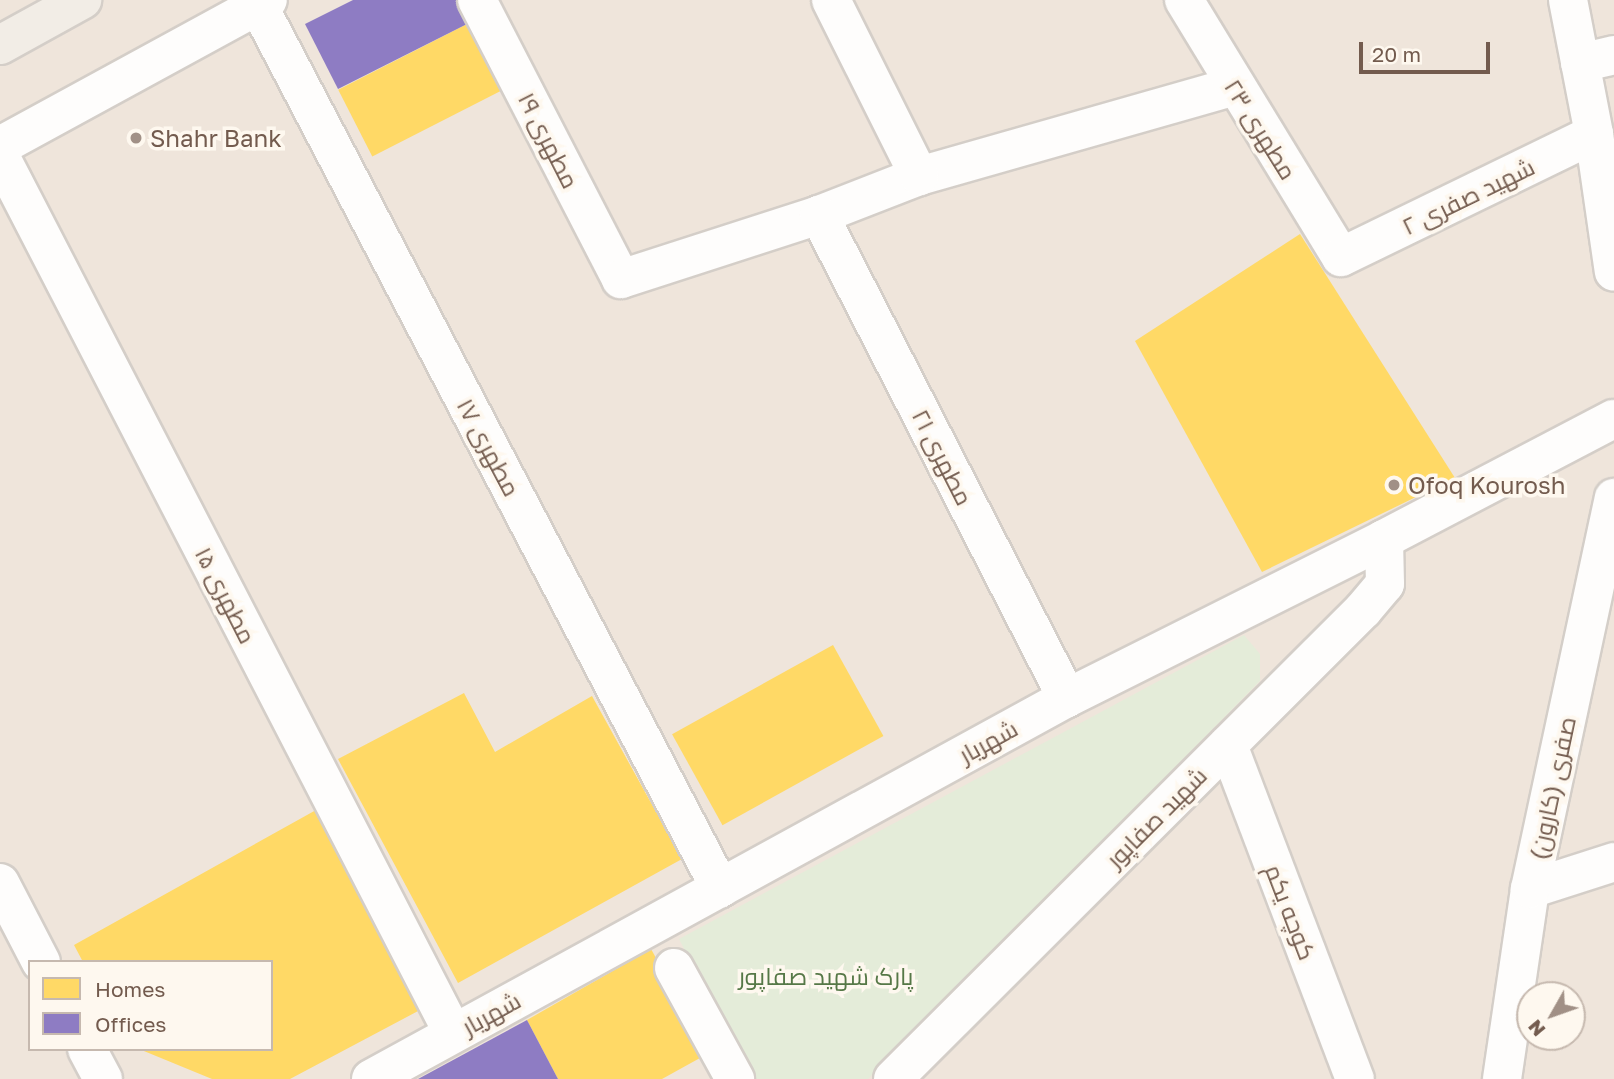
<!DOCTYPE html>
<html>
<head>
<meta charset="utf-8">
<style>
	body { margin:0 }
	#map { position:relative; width:1614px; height:1079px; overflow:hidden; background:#f7f2ed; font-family:"Golos Text",Cairo,sans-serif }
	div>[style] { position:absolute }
	.residential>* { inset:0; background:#efe5db }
	.green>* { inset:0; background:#e4ecd9 }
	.homes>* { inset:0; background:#ffd966; transform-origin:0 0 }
	.offices>* { inset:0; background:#8e7cc3 }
	.roads { filter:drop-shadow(2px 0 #d4cec8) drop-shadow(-2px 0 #d4cec8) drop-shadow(0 2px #d4cec8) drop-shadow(0 -2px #d4cec8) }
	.minor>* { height:38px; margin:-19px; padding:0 19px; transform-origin:19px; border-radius:19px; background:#fefdfc }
	.major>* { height:38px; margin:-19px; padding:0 19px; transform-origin:19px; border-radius:19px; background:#f2ede6 }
	.dots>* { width:19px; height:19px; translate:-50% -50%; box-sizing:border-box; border:4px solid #fef8ef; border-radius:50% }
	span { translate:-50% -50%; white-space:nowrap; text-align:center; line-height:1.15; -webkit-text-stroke:7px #fef8ef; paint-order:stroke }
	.street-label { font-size:24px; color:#735b4e }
	.poi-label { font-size:24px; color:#735b4e }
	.left { translate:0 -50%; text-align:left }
	.park-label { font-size:24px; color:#567847 }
	.legend { position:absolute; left:28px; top:960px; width:245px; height:91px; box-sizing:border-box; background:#fef8ef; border:2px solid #c6b9af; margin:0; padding:9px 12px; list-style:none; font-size:21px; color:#735b4e }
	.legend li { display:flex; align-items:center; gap:14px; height:35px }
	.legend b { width:35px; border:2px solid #c6b9af }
	.north { position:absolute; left:1516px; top:981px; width:70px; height:70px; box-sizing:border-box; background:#fef8ef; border:2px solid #c6b9af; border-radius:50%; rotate:230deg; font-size:19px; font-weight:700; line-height:28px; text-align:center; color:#735b4e }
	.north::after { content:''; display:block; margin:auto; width:24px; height:32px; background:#a19086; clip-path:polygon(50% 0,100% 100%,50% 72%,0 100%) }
	.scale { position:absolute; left:1359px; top:42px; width:131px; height:32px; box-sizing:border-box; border:4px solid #735b4e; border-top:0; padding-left:9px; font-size:21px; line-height:24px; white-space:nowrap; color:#735b4e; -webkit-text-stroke:5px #fef8ef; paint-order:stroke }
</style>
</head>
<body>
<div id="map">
	<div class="residential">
		<div style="clip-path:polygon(evenodd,0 0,1614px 0,1614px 1079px,0 1079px,0 0,30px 962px,271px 962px,271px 1049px,30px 1049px,30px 962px,0 0,1530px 995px,1572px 995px,1572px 1037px,1530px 1037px,1530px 995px)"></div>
	</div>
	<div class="green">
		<div style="clip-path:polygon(1244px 635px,1260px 654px,1260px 681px,868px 1079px,752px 1079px,679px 939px)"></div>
	</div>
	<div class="homes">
		<div style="left:471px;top:22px;width:75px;height:149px;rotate:63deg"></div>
		<div style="clip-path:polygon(1300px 234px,1455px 478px,1262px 572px,1135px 341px)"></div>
		<div style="left:833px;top:645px;width:104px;height:184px;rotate:61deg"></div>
		<div style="clip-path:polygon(464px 693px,495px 752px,592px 696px,682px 859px,458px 983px,338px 759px)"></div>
		<div style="clip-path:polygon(316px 810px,372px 911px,420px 1010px,290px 1079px,212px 1079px,139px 1049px,271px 1049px,271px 962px,83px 962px,74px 945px)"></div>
		<div style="clip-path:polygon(651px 949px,709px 1053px,662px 1079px,558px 1079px,527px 1020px)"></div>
	</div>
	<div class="offices">
		<div style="clip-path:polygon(353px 0,459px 0,471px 22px,338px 89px,305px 24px)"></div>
		<div style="clip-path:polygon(527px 1020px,558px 1079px,418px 1079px)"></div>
	</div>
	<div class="roads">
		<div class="minor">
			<div style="left:477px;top:0;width:314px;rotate:62.7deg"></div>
			<div style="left:621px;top:279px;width:208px;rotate:-17.9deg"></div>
			<div style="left:819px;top:215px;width:107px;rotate:-21.3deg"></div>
			<div style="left:919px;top:176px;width:329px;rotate:-15.9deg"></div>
			<div style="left:831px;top:0;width:197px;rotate:63.4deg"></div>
			<div style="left:1184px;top:0;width:301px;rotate:58.6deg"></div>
			<div style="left:1341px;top:257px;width:281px;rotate:-25.9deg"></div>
			<div style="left:1568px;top:0;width:136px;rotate:79deg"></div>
			<div style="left:1594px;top:134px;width:139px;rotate:81.8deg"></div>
			<div style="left:258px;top:5px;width:997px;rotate:62.38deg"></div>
			<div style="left:1580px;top:63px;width:35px;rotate:-13deg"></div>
			<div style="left:0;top:146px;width:305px;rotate:-28.6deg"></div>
			<div style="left:0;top:156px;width:987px;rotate:62.68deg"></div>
			<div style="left:819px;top:215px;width:543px;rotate:62.82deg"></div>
			<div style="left:1228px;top:745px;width:357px;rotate:69.2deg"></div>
			<div style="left:0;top:883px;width:89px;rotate:62.6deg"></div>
			<div style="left:1530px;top:889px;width:88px;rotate:-17.8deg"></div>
			<div style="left:674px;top:968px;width:127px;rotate:61.2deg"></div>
			<div style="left:87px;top:1049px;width:34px;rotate:62deg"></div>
			<div style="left:371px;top:1079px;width:793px;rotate:-28.7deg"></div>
			<div style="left:1067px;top:698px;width:355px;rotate:-26.6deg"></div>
			<div style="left:1384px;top:539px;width:259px;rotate:-27.6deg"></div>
			<div style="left:893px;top:1079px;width:664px;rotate:-44.94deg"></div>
			<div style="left:1363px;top:610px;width:34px;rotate:-50deg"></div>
			<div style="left:1385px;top:584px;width:45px;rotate:-91.3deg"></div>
			<div style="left:1502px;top:1079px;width:192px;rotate:-81.6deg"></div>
			<div style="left:1530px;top:889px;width:400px;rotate:-77.9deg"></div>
		</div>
		<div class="major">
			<div style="left:0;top:45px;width:94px;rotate:-28.8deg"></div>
		</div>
	</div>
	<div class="dots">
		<div style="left:136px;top:138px;background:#a19086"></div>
		<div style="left:1394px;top:485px;background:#a19086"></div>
	</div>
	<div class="street-label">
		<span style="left:1261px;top:129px;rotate:58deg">مطهری ۲۳</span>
		<span style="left:549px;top:140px;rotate:63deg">مطهری ۱۹</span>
		<span style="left:1468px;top:196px;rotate:-26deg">شهید صفری ۲</span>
		<span style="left:489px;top:447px;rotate:62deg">مطهری ۱۷</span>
		<span style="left:943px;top:457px;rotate:63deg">مطهری ۲۱</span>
		<span style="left:226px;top:595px;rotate:63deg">مطهری ۱۵</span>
		<span style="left:988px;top:741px;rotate:-29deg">شهریار</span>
		<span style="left:1552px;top:788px;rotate:-78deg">صفری (کارون)</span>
		<span style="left:1156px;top:817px;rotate:-45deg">شهید صفاپور</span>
		<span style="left:1291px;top:912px;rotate:69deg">کوچه یکم</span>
		<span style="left:491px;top:1013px;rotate:-29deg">شهریار</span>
	</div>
	<div class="poi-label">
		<span class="left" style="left:150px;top:138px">Shahr Bank</span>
		<span class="left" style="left:1408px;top:485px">Ofoq Kourosh</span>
	</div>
	<div class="park-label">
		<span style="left:826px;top:976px">پارک شهید صفاپور</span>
	</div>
	<ul class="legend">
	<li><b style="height:19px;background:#ffd966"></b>Homes</li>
	<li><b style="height:19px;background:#8e7cc3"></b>Offices</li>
	</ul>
	<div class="north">N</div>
	<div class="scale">20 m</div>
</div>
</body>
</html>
